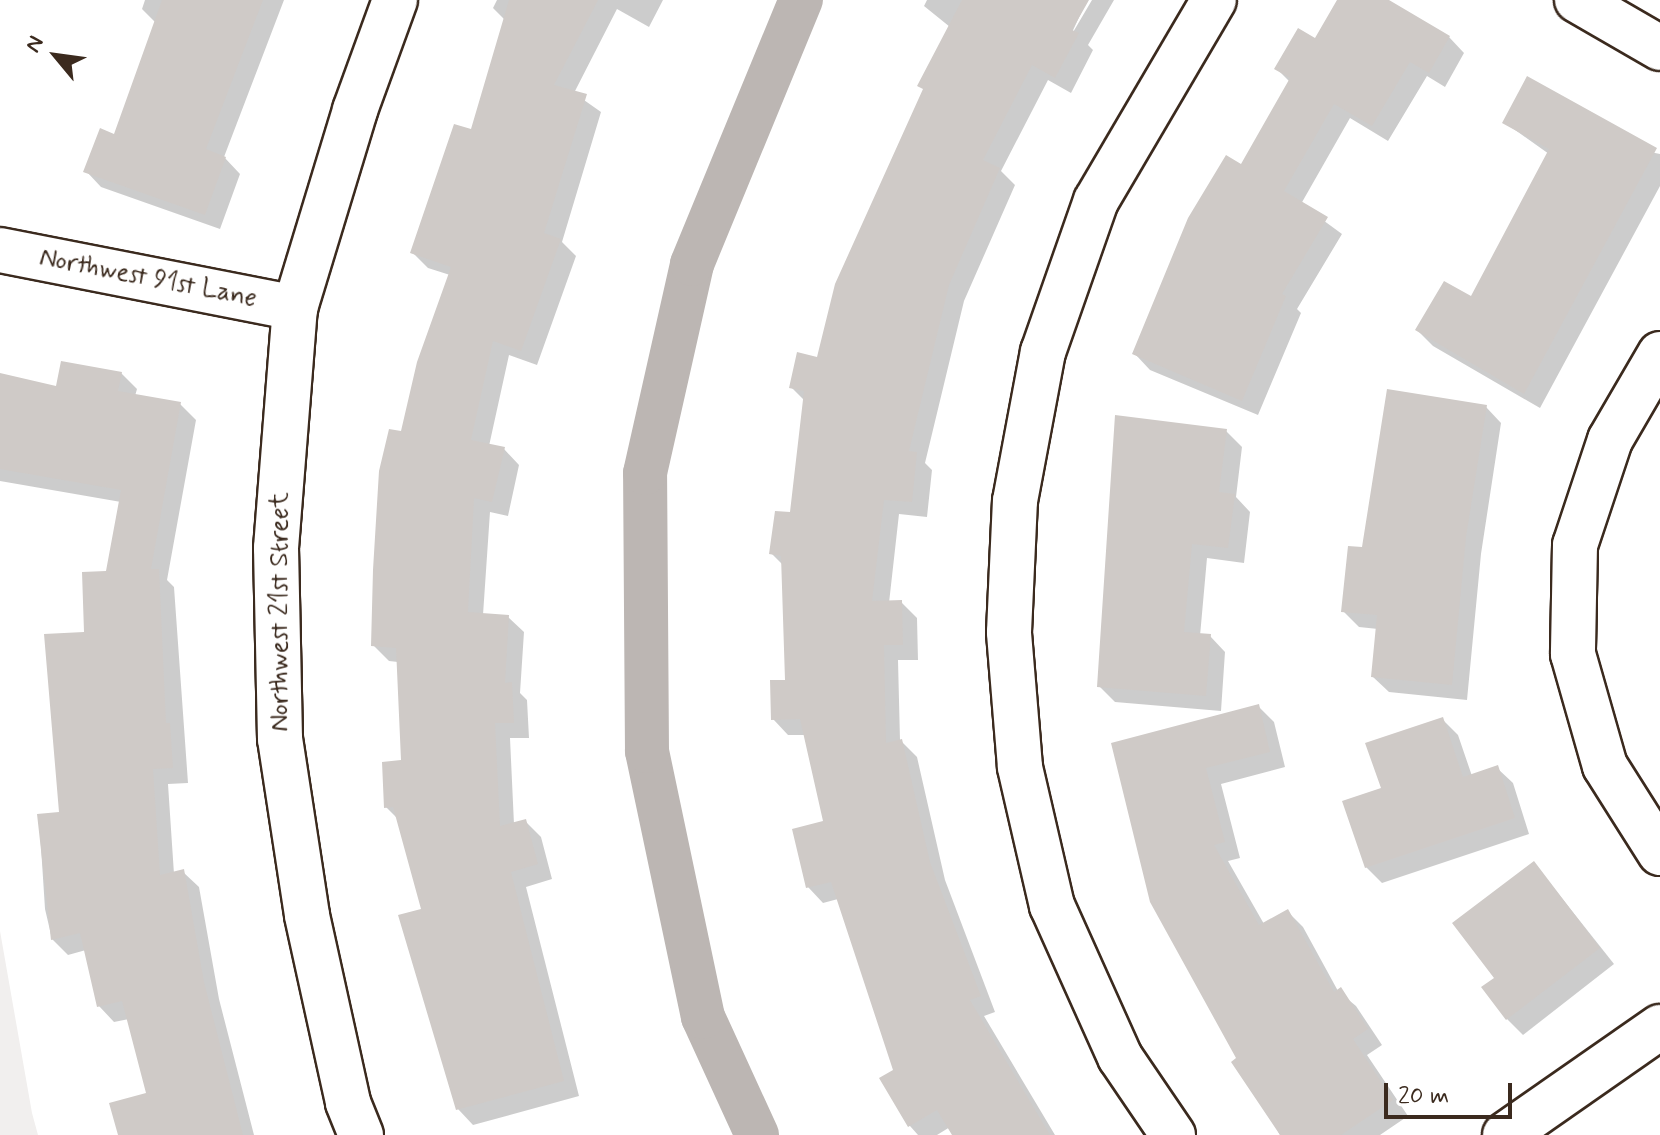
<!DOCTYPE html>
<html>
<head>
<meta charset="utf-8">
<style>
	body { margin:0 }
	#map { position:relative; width:1660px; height:1135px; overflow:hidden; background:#fff; font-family:Mynerve,sans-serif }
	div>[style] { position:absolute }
	.built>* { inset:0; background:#f1efee }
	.shadow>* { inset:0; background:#0003 }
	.canal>* { height:44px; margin:-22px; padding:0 22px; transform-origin:22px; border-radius:22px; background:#bcb6b3 }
	.building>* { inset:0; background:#cfcac7 }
	.roads { filter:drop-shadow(2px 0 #3b2a1e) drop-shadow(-2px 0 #3b2a1e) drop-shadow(0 2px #3b2a1e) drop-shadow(0 -2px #3b2a1e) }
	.minor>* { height:44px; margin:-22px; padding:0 22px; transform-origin:22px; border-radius:22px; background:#fff }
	span { translate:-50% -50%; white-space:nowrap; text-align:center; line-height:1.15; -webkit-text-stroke:6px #fff; paint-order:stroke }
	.street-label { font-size:26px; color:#3b2a1e }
	.north { position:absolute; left:16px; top:16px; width:80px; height:80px; -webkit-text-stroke:6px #fff; paint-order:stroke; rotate:299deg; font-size:22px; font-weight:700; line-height:32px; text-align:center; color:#3b2a1e }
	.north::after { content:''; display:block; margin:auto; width:28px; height:36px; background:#3b2a1e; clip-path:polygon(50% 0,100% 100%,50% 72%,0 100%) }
	.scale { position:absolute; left:1384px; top:1083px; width:128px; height:36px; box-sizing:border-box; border:4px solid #3b2a1e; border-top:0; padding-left:10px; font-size:24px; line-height:28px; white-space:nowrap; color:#3b2a1e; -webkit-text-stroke:6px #fff; paint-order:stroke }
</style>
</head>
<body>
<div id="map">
	<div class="built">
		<div style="clip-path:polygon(0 931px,32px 1113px,38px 1135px,0 1135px)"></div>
	</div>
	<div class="shadow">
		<div style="clip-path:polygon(145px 0,284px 0,224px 157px,240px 174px,220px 229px,101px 187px,86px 171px,116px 136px,156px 23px,142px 9px)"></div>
		<div style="clip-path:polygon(497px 0,663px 0,649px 27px,617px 9px,574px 93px,601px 112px,562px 242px,576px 256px,537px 365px,509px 355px,489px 446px,504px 449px,519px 465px,508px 516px,490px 512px,483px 615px,508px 617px,524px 632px,520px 693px,527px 700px,529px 738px,510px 738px,514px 824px,525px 821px,541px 837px,552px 879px,526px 887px,579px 1096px,473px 1125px,458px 1109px,424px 910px,398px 819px,386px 807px,403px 762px,398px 662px,389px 661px,373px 645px,402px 434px,450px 275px,428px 268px,413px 253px,472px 131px,505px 20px,493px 8px)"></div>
		<div style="clip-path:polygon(927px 0,1087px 0,1069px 39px,1092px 0,1114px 0,1088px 45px,1093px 50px,1071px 93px,1048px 80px,1001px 171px,1015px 185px,964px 301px,925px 463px,932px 470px,927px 517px,899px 514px,889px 603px,901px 602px,917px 618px,918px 660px,898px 660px,900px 740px,917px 757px,945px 880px,995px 1012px,984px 1016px,1055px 1135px,954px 1135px,950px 1127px,937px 1135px,918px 1135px,910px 1126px,881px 1079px,896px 1070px,838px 899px,823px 903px,808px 887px,826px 823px,806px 735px,788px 735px,773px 719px,787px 682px,783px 565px,772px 554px,792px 514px,805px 401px,791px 387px,818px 359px,950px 27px,924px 6px)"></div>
		<div style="clip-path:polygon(1339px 0,1385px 0,1449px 37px,1464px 53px,1445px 87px,1427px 76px,1388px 141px,1350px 118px,1301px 204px,1342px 234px,1297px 309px,1301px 313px,1258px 415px,1150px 370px,1135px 354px,1290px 82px,1276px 68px,1316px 40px)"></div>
		<div style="clip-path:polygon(1504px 122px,1660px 154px,1660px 186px,1540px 408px,1433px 346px,1417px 330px,1472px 299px,1549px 154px)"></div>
		<div style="clip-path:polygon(121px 373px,137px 389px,135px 396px,180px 404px,196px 420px,167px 580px,174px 587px,188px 783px,168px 784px,174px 874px,183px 872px,199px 887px,219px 999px,254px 1135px,120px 1135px,149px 1095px,129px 1019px,114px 1022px,99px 1006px,86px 950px,68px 955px,52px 939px,45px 909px,39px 816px,61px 814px,86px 634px,107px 573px,121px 502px,0 481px,0 376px,58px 388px)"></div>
		<div style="clip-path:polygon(1486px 407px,1501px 423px,1481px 554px,1467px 700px,1389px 692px,1373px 677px,1378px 629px,1359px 627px,1343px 611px,1364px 550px)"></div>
		<div style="clip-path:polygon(1226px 431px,1242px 447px,1236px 497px,1250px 512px,1244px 563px,1207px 558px,1200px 636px,1210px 636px,1225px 652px,1221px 711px,1115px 702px,1099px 686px)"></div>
		<div style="clip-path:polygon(1258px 706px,1274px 722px,1285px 767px,1221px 784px,1240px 858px,1228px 861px,1264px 924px,1287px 911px,1303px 927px,1338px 991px,1356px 1006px,1382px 1045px,1367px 1055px,1408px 1116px,1380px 1135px,1280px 1135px,1239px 1059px,1113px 744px)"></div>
		<div style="clip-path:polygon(1442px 719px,1458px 735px,1472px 776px,1497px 768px,1513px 783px,1529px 834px,1382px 883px,1366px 867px,1383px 789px)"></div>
		<div style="clip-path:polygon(1534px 863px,1614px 964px,1523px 1035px,1507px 1019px,1496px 978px)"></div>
	</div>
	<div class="canal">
		<div style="left:757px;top:1135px;width:130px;rotate:-114.6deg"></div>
		<div style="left:703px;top:1017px;width:272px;rotate:-101.9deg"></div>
		<div style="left:647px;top:751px;width:278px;rotate:-90.4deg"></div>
		<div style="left:645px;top:473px;width:214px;rotate:-77.3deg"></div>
		<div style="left:692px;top:264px;width:286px;rotate:-67.6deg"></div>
	</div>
	<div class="building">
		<div style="clip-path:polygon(162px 0,263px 0,206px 149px,226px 157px,205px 215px,83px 172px,100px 128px,114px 134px)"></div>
		<div style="clip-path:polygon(509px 0,598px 0,554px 85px,587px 94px,544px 233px,561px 239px,521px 351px,493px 341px,471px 440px,505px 447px,492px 502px,474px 498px,468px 612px,509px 615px,505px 683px,512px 682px,514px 723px,495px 723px,500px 826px,526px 819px,538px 864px,511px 872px,564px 1081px,456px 1110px,398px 915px,421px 909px,393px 807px,384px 808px,382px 762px,401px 760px,396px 648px,371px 646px,373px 570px,379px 471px,389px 429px,401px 431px,417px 362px,451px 267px,410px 253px,454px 124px,471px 129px)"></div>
		<div style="clip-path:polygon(962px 0,1089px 0,1072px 30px,1079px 33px,1055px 78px,1032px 65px,983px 160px,1000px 168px,949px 285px,909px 451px,917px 452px,912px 502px,884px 500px,872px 601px,902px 600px,903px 645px,884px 645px,886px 743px,902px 739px,930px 862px,981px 996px,970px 1000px,1050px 1135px,952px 1135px,937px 1110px,908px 1127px,879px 1078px,893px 1070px,831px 882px,806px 888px,792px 829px,823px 821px,800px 719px,771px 720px,770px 680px,785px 680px,781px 556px,769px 554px,775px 511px,790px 512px,804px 391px,789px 388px,797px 352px,817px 357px,835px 284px,923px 89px,917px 86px)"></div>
		<div style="clip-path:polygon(1337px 0,1389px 0,1450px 36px,1429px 73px,1410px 62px,1372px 126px,1334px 104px,1284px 191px,1328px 217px,1282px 294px,1286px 296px,1242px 401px,1132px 354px,1188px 218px,1226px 155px,1241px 164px,1290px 78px,1274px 69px,1298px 28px,1315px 38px)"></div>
		<div style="clip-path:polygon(1527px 76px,1657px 148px,1524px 394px,1415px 330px,1444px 281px,1471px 296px,1549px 149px,1502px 123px)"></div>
		<div style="clip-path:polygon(61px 361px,122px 372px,118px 391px,181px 402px,151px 569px,159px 569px,166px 723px,170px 723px,173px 768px,153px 769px,160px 875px,184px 869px,204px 982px,243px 1135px,118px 1135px,109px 1103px,146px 1093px,122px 1001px,97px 1007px,80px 933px,51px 940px,37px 814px,59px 812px,44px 634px,84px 632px,82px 572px,106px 571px,121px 490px,0 469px,0 373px,56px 386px)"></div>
		<div style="clip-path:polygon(1387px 389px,1487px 405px,1466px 537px,1452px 685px,1371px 677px,1377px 615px,1341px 612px,1348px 546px,1362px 547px)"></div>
		<div style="clip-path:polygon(1115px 415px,1227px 429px,1219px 492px,1235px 494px,1228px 548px,1192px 544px,1184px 632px,1211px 634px,1206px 696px,1097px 687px)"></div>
		<div style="clip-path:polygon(1259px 704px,1270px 752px,1206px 768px,1225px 842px,1214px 845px,1259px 925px,1288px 909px,1334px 992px,1341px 987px,1368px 1029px,1353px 1039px,1393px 1100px,1341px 1135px,1280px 1135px,1231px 1062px,1236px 1058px,1150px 902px,1111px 743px)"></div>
		<div style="clip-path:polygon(1443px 717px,1463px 777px,1498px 765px,1515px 818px,1365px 868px,1342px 801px,1381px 788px,1365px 743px)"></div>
		<div style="clip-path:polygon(1534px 861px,1600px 948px,1506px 1020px,1481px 987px,1494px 978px,1452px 923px)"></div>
	</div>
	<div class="roads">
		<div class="minor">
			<div style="left:1577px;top:0;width:96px;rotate:30deg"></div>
			<div style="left:0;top:250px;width:301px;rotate:11.1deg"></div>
			<div style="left:1660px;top:354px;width:99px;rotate:120.2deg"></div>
			<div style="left:1610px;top:440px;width:111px;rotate:108.4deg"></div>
			<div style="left:1575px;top:545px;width:109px;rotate:91.1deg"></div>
			<div style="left:1573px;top:654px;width:116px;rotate:74.1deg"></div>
			<div style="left:1605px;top:766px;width:103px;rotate:57.7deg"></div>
			<div style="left:361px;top:1135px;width:35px;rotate:-112deg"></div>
			<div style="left:348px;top:1102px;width:191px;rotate:-102.4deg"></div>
			<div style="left:307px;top:915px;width:178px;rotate:-98.7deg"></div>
			<div style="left:280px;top:739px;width:191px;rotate:-91.2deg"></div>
			<div style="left:276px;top:548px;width:241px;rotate:-85.5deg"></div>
			<div style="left:295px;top:308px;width:207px;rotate:-73.1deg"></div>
			<div style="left:355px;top:110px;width:117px;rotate:-70deg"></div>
			<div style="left:1173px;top:1135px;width:94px;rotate:-124.2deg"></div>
			<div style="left:1120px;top:1057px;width:166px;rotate:-114.2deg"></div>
			<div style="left:1052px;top:906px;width:143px;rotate:-103deg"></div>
			<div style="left:1020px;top:767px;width:135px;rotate:-94.7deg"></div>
			<div style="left:1009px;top:632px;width:131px;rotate:-87.4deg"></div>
			<div style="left:1015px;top:501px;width:152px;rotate:-79.4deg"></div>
			<div style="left:1043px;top:352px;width:160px;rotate:-70.7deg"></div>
			<div style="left:1096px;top:201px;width:233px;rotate:-59.6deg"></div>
			<div style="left:1505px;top:1135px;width:189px;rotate:-34.9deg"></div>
		</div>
	</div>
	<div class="street-label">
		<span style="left:148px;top:279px;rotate:11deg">Northwest 91st Lane</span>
		<span style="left:281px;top:612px;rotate:-90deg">Northwest 21st Street</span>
	</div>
	<div class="north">N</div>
	<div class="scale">20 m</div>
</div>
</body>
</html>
